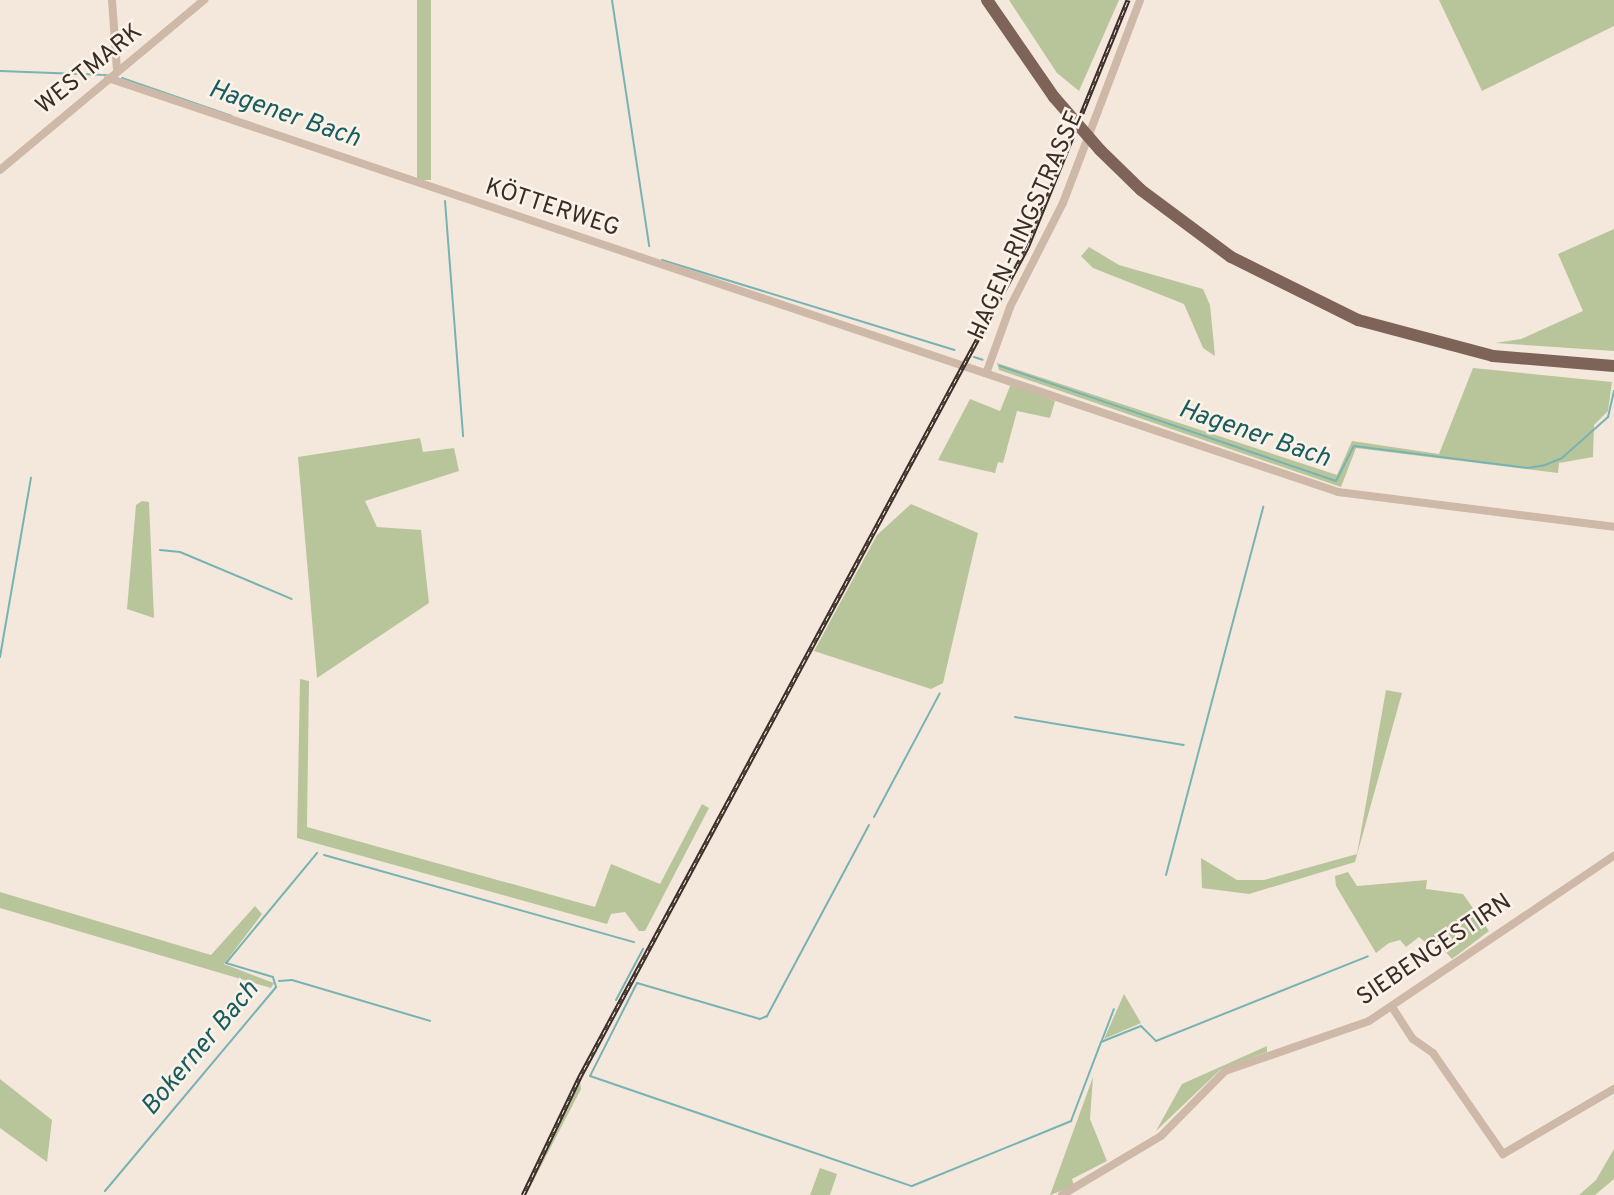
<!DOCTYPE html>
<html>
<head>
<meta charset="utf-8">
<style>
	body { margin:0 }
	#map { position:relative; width:1614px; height:1195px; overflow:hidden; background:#f4e8dc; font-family:Overpass,sans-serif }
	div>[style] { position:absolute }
	.green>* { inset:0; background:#b8c59b; transform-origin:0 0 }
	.stream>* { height:2px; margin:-1px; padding:0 1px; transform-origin:1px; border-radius:1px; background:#78b3b4 }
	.street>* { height:8px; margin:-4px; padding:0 4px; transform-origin:4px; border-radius:4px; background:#ceb8a7 }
	.primary>* { height:12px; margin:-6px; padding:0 6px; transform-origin:6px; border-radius:6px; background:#7d6358 }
	.rail>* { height:4.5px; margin-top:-2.25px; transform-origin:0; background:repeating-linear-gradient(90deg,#fbf3e9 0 5px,#3a2d28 0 10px); box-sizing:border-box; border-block:2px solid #3a2d28 }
	.primary-bridge>* { height:12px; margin:-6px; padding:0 6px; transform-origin:6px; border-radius:6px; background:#7d6358 }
	span { translate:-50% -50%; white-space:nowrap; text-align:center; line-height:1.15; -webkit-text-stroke:5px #fbf3e9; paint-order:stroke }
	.street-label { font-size:24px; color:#3a2d28 }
	.water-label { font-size:26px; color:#195d5f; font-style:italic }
</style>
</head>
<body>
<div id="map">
	<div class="green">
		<div style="left:417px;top:0;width:14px;height:180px"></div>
		<div style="clip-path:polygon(1009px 0,1119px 0,1079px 91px,1057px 73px)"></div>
		<div style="clip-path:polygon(1439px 0,1614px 0,1614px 26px,1482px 91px)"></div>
		<div style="clip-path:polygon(1614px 229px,1614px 351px,1495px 343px,1521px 339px,1583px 311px,1558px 254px)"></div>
		<div style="clip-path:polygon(1089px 247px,1119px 265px,1203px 289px,1210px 305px,1215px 356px,1203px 348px,1184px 304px,1093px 268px,1081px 256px)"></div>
		<div style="clip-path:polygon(997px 363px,1337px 475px,1352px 441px,1439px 454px,1473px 368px,1612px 382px,1608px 411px,1594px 425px,1593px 457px,1559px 463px,1558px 473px,1356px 448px,1341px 487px,999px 370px)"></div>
		<div style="clip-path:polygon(1011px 384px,1055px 401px,1050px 418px,1017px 411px,1003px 463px,998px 462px,995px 473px,938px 460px,970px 399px,1000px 411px)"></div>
		<div style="clip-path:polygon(420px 438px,423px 452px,454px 448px,459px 471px,365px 501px,377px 527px,421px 530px,429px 603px,317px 678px,298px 457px)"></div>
		<div style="clip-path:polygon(142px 501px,149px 502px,154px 618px,127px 609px,136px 505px)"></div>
		<div style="clip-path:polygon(911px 504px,978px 533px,943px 683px,931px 689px,814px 651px,877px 535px)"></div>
		<div style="clip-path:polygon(300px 679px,309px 681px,307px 827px,595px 907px,611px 864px,660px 884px,702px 804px,709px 808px,645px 931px,639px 931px,625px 912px,611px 914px,607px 924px,297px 838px)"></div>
		<div style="clip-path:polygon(1386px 690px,1402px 693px,1355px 862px,1249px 894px,1202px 888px,1201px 858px,1237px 880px,1264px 880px,1357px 854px)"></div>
		<div style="clip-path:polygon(1348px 872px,1357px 886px,1427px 880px,1426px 889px,1463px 894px,1489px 931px,1452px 959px,1432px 937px,1425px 942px,1419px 937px,1406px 947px,1400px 940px,1389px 943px,1376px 953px,1336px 886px,1335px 876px)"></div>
		<div style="clip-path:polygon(0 892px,211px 955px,255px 906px,262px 914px,224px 964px,274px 983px,271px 988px,0 908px)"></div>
		<div style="clip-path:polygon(1124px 994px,1141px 1023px,1104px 1039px)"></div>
		<div style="clip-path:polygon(1267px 1046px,1267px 1052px,1221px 1069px,1156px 1131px,1182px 1084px)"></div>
		<div style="clip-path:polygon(1093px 1077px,1090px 1119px,1107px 1161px,1072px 1179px,1074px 1186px,1050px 1195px)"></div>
		<div style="clip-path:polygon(0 1079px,52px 1120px,47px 1162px,0 1128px)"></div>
		<div style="clip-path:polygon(580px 1082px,581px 1089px,526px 1195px,552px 1138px)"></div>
		<div style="clip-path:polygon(1614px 1149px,1614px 1179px,1595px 1195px,1579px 1195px,1596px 1180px)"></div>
		<div style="clip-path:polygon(820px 1168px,837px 1174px,830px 1195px,810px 1195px)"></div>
	</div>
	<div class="stream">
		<div style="left:612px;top:0;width:249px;rotate:81.4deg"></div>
		<div style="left:0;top:71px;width:106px;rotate:2.2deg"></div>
		<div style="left:122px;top:78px;width:116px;rotate:19.1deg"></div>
		<div style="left:445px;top:201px;width:236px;rotate:85.6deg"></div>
		<div style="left:662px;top:260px;width:306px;rotate:17.1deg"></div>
		<div style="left:974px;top:357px;width:9px;rotate:18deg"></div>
		<div style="left:1000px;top:366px;width:355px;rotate:18.9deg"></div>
		<div style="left:1336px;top:481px;width:39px;rotate:-63deg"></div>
		<div style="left:1354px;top:446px;width:174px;rotate:7.2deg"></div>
		<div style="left:1527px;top:468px;width:18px;rotate:-9deg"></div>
		<div style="left:1545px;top:465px;width:18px;rotate:-22deg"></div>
		<div style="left:1562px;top:458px;width:62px;rotate:-41.7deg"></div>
		<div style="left:1608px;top:417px;width:27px;rotate:-77deg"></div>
		<div style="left:160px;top:550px;width:20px;rotate:6deg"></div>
		<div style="left:180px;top:552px;width:121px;rotate:22.8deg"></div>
		<div style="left:0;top:657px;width:182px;rotate:-80.2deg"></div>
		<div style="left:1015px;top:717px;width:171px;rotate:9.4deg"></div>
		<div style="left:874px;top:817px;width:140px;rotate:-62deg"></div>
		<div style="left:869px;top:825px;width:217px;rotate:118.1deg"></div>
		<div style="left:767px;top:1016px;width:8px;rotate:157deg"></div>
		<div style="left:760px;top:1019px;width:128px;rotate:-163.7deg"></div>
		<div style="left:637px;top:983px;width:104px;rotate:116.8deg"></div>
		<div style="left:590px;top:1076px;width:340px;rotate:18.9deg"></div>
		<div style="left:912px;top:1186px;width:172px;rotate:-22.2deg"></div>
		<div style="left:1071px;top:1121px;width:85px;rotate:-69.2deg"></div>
		<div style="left:1101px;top:1042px;width:43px;rotate:-21.8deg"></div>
		<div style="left:1141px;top:1026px;width:21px;rotate:45deg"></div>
		<div style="left:1156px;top:1041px;width:228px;rotate:-21.8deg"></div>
		<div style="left:324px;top:855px;width:322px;rotate:15.7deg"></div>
		<div style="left:1166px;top:875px;width:381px;rotate:-75.2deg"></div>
		<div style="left:279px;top:981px;width:13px;rotate:-4deg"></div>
		<div style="left:292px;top:980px;width:144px;rotate:16.5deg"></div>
		<div style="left:616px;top:1000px;width:58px;rotate:-62.1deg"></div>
		<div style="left:1102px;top:1040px;width:33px;rotate:-69deg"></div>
		<div style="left:105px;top:1191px;width:266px;rotate:-50deg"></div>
		<div style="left:276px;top:987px;width:10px;rotate:-107deg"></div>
		<div style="left:273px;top:977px;width:49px;rotate:-163.4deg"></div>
		<div style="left:226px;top:963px;width:143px;rotate:-50.4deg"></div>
	</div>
	<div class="street">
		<div style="left:112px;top:0;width:70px;rotate:85.9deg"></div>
		<div style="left:108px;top:78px;width:1298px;rotate:18.6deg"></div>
		<div style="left:1338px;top:492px;width:278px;rotate:7.2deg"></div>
		<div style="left:0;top:170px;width:266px;rotate:-39.8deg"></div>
		<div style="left:987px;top:371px;width:68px;rotate:-70.2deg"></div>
		<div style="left:1010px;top:307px;width:117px;rotate:-63deg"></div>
		<div style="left:1063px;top:203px;width:217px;rotate:-69.2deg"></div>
		<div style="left:1392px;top:1007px;width:38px;rotate:57deg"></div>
		<div style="left:1413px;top:1039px;width:24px;rotate:35deg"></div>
		<div style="left:1433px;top:1053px;width:123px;rotate:55.3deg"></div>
		<div style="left:1503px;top:1154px;width:129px;rotate:-30.4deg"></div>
		<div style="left:1062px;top:1195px;width:115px;rotate:-30.8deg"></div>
		<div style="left:1161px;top:1136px;width:91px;rotate:-45.4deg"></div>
		<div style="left:1225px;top:1071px;width:152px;rotate:-19.1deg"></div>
		<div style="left:1369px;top:1021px;width:295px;rotate:-34deg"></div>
	</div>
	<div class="primary">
		<div style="left:987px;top:0;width:118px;rotate:55.4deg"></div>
		<div style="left:1100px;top:150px;width:57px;rotate:44.3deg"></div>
		<div style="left:1141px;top:190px;width:112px;rotate:36.7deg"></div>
		<div style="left:1231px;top:257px;width:142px;rotate:26.4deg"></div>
		<div style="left:1358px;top:320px;width:140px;rotate:14.9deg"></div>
		<div style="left:1493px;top:356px;width:121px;rotate:4.7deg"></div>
	</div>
	<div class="rail">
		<div style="left:523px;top:1195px;width:130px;rotate:-64.4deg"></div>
		<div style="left:579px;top:1078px;width:944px;rotate:-61.67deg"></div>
		<div style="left:1027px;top:247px;width:267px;rotate:-67.8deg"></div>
	</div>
	<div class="primary-bridge">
		<div style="left:1054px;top:97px;width:70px;rotate:49deg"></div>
	</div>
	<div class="street-label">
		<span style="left:90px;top:70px;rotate:-39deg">WESTMARK</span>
		<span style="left:552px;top:209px;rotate:18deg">KÖTTERWEG</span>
		<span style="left:1027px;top:226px;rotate:-66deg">HAGEN-RINGSTRASSE</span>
		<span style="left:1435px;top:951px;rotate:-34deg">SIEBENGESTIRN</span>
	</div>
	<div class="water-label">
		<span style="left:284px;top:115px;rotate:19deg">Hagener Bach</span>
		<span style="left:1254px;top:435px;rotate:19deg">Hagener Bach</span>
		<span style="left:201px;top:1049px;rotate:-50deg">Bokerner Bach</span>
	</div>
</div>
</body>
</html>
